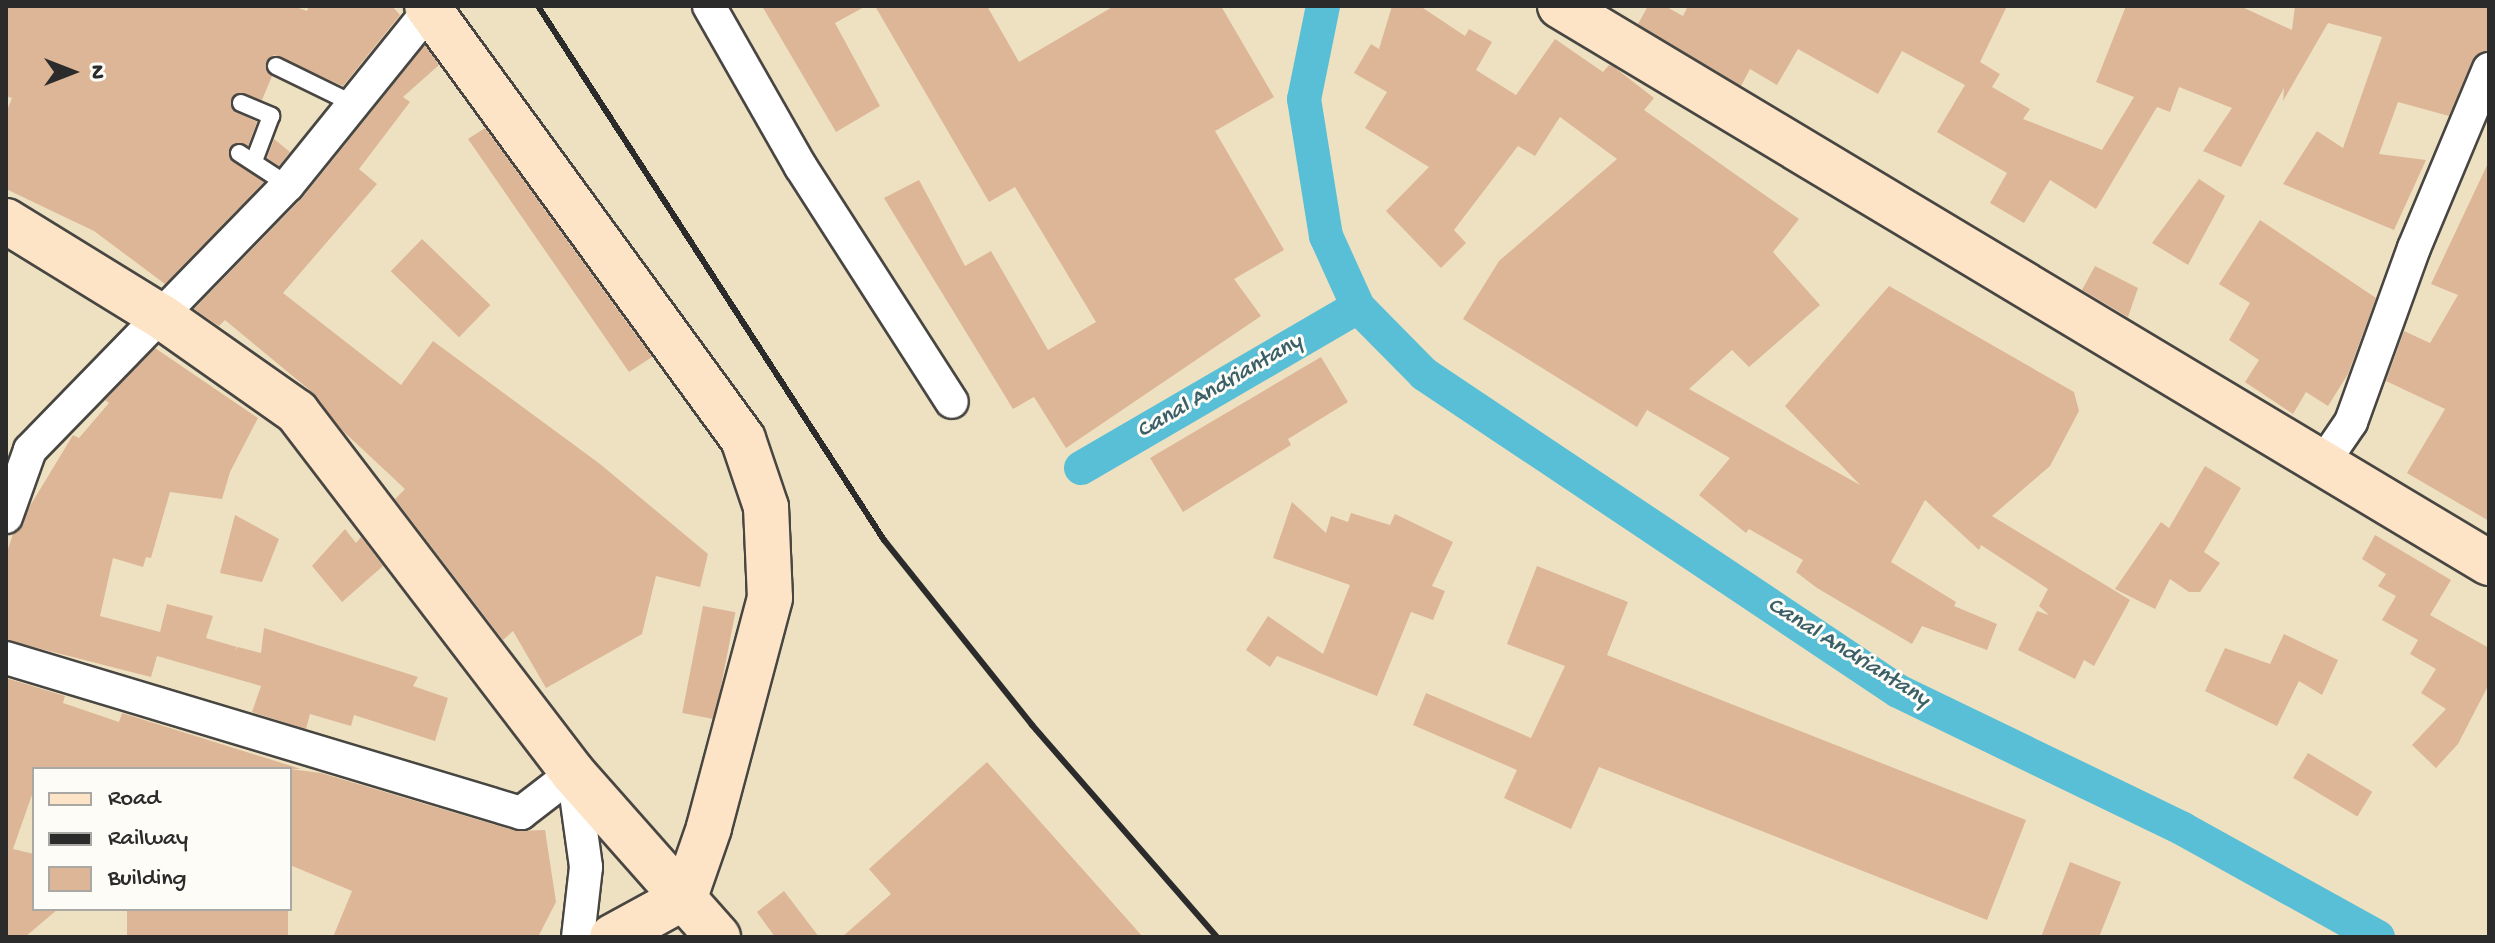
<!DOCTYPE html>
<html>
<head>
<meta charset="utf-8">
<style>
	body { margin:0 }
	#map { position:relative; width:2495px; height:943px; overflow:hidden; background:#eee1c1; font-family:"Gochi Hand",sans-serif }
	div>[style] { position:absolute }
	.canal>* { height:34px; margin:-17px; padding:0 17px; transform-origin:17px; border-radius:17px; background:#59bfd6 }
	.building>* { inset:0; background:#dcb697; transform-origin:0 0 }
	.roads { filter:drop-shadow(2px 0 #484642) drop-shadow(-2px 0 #484642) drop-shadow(0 2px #484642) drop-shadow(0 -2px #484642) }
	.lane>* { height:16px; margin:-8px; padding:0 8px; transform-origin:8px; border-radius:8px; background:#fff }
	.street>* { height:32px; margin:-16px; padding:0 16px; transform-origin:16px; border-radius:16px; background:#fff }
	.secondary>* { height:44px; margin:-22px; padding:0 22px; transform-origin:22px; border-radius:22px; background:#fee4c6 }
	.rail>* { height:6px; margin:-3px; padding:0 3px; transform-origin:3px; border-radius:3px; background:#2b2b2b }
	span { translate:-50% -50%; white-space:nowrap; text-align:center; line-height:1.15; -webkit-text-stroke:6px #fdfcf7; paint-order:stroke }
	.water-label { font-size:24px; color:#3b5f67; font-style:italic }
	.frame { position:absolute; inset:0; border:8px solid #2b2b2b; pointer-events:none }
	.legend { position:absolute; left:32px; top:767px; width:260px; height:144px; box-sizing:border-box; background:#fdfcf7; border:2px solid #a9a8a5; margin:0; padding:10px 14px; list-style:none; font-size:24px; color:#2b2b2b }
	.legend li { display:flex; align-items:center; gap:16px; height:40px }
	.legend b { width:40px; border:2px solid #a9a8a5 }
	.north { position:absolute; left:32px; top:32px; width:80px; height:80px; -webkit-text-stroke:6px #fdfcf7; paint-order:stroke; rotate:90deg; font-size:22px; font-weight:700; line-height:32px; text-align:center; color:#2b2b2b }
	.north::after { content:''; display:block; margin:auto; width:28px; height:36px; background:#2b2b2b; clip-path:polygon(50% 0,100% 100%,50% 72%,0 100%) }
</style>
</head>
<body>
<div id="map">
	<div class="canal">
		<div style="left:1323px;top:6px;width:95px;rotate:101.5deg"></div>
		<div style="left:1304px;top:99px;width:139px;rotate:80.9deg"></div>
		<div style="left:1326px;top:236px;width:78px;rotate:65.7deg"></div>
		<div style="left:1358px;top:307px;width:94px;rotate:45.4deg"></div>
		<div style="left:1424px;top:374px;width:570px;rotate:33.77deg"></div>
		<div style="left:1898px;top:691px;width:317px;rotate:25.8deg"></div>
		<div style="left:2183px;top:829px;width:223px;rotate:29deg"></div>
		<div style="left:1081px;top:468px;width:320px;rotate:-30.2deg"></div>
	</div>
	<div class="building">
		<div style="clip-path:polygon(6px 6px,293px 6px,307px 11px,309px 6px,392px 6px,400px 15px,343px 86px,274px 55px,266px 62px,272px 76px,262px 100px,234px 95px,233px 110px,257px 122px,248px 146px,233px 144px,229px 157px,264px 182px,165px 284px,94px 231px,6px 189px,6px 113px,12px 98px,6px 96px)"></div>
		<div style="clip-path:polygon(762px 6px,866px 6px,835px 23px,880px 106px,836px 132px)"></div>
		<div style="clip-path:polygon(875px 6px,987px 6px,1019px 62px,1114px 6px,1221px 6px,1274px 97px,1215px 131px,1284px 250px,1234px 279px,1261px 316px,1066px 448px,1034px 397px,1013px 409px,884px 198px,919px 180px,965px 266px,991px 251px,1048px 350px,1096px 322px,1015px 187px,989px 202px)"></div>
		<div style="clip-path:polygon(1392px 6px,1420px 6px,1465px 36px,1469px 29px,1492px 42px,1476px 70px,1516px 95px,1555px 39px,1603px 72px,1609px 65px,1614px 67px,1654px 98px,1644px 110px,1799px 219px,1773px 252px,1820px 305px,1749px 367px,1732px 350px,1689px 389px,1860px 485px,1785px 406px,1889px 286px,2074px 392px,2079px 411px,2050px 466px,1992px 516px,2130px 600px,2094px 666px,2084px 660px,2075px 679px,2018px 650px,2037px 611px,2049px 615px,2039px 606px,2048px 589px,1981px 545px,1979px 550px,1925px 500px,1891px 562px,1956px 602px,1954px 606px,1997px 624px,1987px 650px,1922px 626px,1912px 644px,1817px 588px,1796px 572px,1803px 560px,1749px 529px,1746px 533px,1699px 495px,1730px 458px,1647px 410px,1637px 427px,1463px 319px,1499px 261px,1617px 159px,1560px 117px,1535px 156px,1518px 146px,1454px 230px,1466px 243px,1441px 268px,1386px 211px,1429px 167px,1365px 128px,1387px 92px,1354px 73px,1371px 44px,1379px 49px)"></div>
		<div style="clip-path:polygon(1648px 6px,1665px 6px,1683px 16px,1688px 6px,2007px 6px,1980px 62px,2000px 74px,1992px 87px,2030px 109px,2023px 119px,2102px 150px,2134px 97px,2096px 82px,2126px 6px,2240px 6px,2292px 30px,2295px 6px,2489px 6px,2489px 50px,2472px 61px,2449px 116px,2398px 102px,2379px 154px,2426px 160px,2394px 230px,2283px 184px,2317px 131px,2343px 148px,2382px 37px,2328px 23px,2283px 101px,2284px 88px,2241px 167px,2203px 151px,2232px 108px,2179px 87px,2170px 112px,2157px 107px,2096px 209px,2050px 180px,2024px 223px,1990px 203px,2007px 173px,1937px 132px,1965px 85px,1902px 51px,1878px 94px,1798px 49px,1777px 85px,1750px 69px,1741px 86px,1638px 24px)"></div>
		<div style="clip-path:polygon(425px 45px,439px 65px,403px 97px,410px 102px,359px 169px,377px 184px,283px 293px,401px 385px,433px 341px,600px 464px,708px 554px,700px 587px,656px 576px,642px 634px,546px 688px,513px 631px,503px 640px,395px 499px,405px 489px,343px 431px,312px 392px,225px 320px,219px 326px,194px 309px,303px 197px)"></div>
		<div style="clip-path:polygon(485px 128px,652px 357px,629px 372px,468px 139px)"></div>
		<div style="clip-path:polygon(274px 139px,290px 152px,279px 166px,267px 158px)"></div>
		<div style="clip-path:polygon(2489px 161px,2489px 521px,2407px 473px,2445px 409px,2386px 381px,2404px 331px,2430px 343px,2458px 295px,2431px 284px)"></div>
		<div style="clip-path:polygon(2199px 179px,2225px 196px,2188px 265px,2152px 243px)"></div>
		<div style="clip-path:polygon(2260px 220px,2376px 298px,2348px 374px,2328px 406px,2306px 392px,2293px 414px,2245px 382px,2259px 360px,2229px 340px,2250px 303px,2219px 284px)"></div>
		<div style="left:422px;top:239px;width:95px;height:45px;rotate:44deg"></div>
		<div style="clip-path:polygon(2095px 266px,2138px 288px,2128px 317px,2082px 290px)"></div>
		<div style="clip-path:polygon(155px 348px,258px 418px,230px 472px,222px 499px,170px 492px,151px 558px,146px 557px,143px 567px,113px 558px,100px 616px,160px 632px,167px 604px,213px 616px,206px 638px,237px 647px,235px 651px,238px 647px,261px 653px,264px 628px,418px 677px,413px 686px,448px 698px,435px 741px,354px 715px,351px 726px,310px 714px,306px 729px,252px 712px,261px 686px,157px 656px,151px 677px,6px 640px,6px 555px,13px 534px,73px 435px,79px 438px,109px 403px,105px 400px)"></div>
		<div style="clip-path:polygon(1321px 357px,1348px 402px,1288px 439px,1291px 445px,1183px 512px,1150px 458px)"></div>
		<div style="clip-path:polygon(2205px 466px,2241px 488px,2204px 552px,2220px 563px,2200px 592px,2189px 592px,2170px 579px,2155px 609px,2115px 589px,2161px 522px,2169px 528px)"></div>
		<div style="clip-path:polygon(1292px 502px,1326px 533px,1331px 516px,1348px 522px,1351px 513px,1390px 525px,1395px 514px,1453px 542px,1432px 586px,1445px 591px,1433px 620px,1411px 612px,1377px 696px,1277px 656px,1270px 667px,1246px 650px,1268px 616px,1323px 654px,1350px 585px,1273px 558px)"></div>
		<div style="clip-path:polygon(235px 515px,279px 539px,262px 582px,220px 573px)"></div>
		<div style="clip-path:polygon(345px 529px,356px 543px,361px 537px,383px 566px,342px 602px,312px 566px)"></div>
		<div style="clip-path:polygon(2375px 535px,2451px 580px,2430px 615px,2489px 648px,2489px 684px,2458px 744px,2436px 768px,2412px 745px,2446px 709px,2421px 693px,2436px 669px,2410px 654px,2418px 640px,2382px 620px,2396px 596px,2378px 586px,2386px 574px,2362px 559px)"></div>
		<div style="clip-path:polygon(1537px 566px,1628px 602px,1607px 655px,2026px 820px,1987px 920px,1599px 767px,1571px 829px,1504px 798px,1517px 770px,1413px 725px,1426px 693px,1531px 738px,1565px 666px,1507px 644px)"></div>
		<div style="left:703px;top:606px;width:33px;height:109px;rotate:11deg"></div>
		<div style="clip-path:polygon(2284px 634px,2338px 660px,2322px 695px,2299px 681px,2277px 726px,2205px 691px,2225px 648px,2270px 664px)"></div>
		<div style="clip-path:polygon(6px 678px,65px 696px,63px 703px,119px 722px,122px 713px,301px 769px,34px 769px,34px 789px,13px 849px,34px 854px,34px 909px,58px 909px,25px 937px,6px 937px)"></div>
		<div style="left:2308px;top:753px;width:75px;height:29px;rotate:31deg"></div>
		<div style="clip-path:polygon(987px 762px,1143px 937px,842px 937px,891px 894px,869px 869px)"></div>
		<div style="clip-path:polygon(290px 769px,321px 773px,516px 831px,545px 830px,556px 902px,538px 937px,333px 937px,352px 891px,290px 865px)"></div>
		<div style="clip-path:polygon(2070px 862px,2121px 882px,2099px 937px,2041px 937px)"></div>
		<div style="clip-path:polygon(784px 891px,819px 937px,775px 937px,757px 912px)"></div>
		<div style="left:127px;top:909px;width:161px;height:28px"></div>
	</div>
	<div class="roads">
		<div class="lane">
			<div style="left:276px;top:66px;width:87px;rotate:26deg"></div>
			<div style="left:241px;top:103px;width:33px;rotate:23deg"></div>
			<div style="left:271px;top:116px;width:48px;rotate:110.7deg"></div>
			<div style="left:239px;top:153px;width:59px;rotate:33.1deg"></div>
		</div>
		<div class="street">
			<div style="left:709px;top:6px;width:185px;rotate:60.3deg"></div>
			<div style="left:801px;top:167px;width:279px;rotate:57.3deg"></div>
			<div style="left:2323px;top:463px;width:50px;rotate:-55.7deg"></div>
			<div style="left:2351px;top:422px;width:185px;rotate:-70.1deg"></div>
			<div style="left:2414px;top:248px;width:194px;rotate:-67.3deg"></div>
			<div style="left:6px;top:517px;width:71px;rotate:-70.3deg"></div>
			<div style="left:30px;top:450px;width:370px;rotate:-45.8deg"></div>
			<div style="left:288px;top:185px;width:225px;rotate:-51.1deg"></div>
			<div style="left:6px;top:658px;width:538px;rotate:16.75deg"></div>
			<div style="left:521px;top:813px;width:66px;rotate:-37.6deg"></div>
			<div style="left:573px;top:773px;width:95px;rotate:82.1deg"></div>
			<div style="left:586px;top:867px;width:70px;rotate:96.5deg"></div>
		</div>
		<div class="secondary">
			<div style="left:427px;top:6px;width:536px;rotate:53.88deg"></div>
			<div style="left:743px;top:439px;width:72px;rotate:71.3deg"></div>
			<div style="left:766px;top:507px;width:91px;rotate:87.5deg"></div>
			<div style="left:770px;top:598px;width:238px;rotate:104.9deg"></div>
			<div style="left:709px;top:828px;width:73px;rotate:109.2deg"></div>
			<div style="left:685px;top:897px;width:83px;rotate:151.3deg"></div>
			<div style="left:1560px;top:6px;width:1083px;rotate:30.95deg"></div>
			<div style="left:6px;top:221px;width:183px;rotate:31.6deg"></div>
			<div style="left:162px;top:317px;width:165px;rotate:35.1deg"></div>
			<div style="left:297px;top:412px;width:454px;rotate:52.6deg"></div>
			<div style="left:573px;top:773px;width:219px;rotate:48.5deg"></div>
		</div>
	</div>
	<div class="rail">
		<div style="left:538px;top:6px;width:636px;rotate:57.06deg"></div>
		<div style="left:884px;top:540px;width:237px;rotate:51.3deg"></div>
		<div style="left:1032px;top:725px;width:281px;rotate:48.9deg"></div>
	</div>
	<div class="water-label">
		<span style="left:1220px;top:387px;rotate:-30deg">Canal Andriantany</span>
		<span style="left:1848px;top:653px;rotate:32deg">Canal Andriantany</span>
	</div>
	<div class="frame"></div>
	<ul class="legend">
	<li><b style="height:10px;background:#fee4c6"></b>Road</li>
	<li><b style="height:10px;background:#2b2b2b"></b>Railway</li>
	<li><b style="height:22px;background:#dcb697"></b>Building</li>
	</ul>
	<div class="north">N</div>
</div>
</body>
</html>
